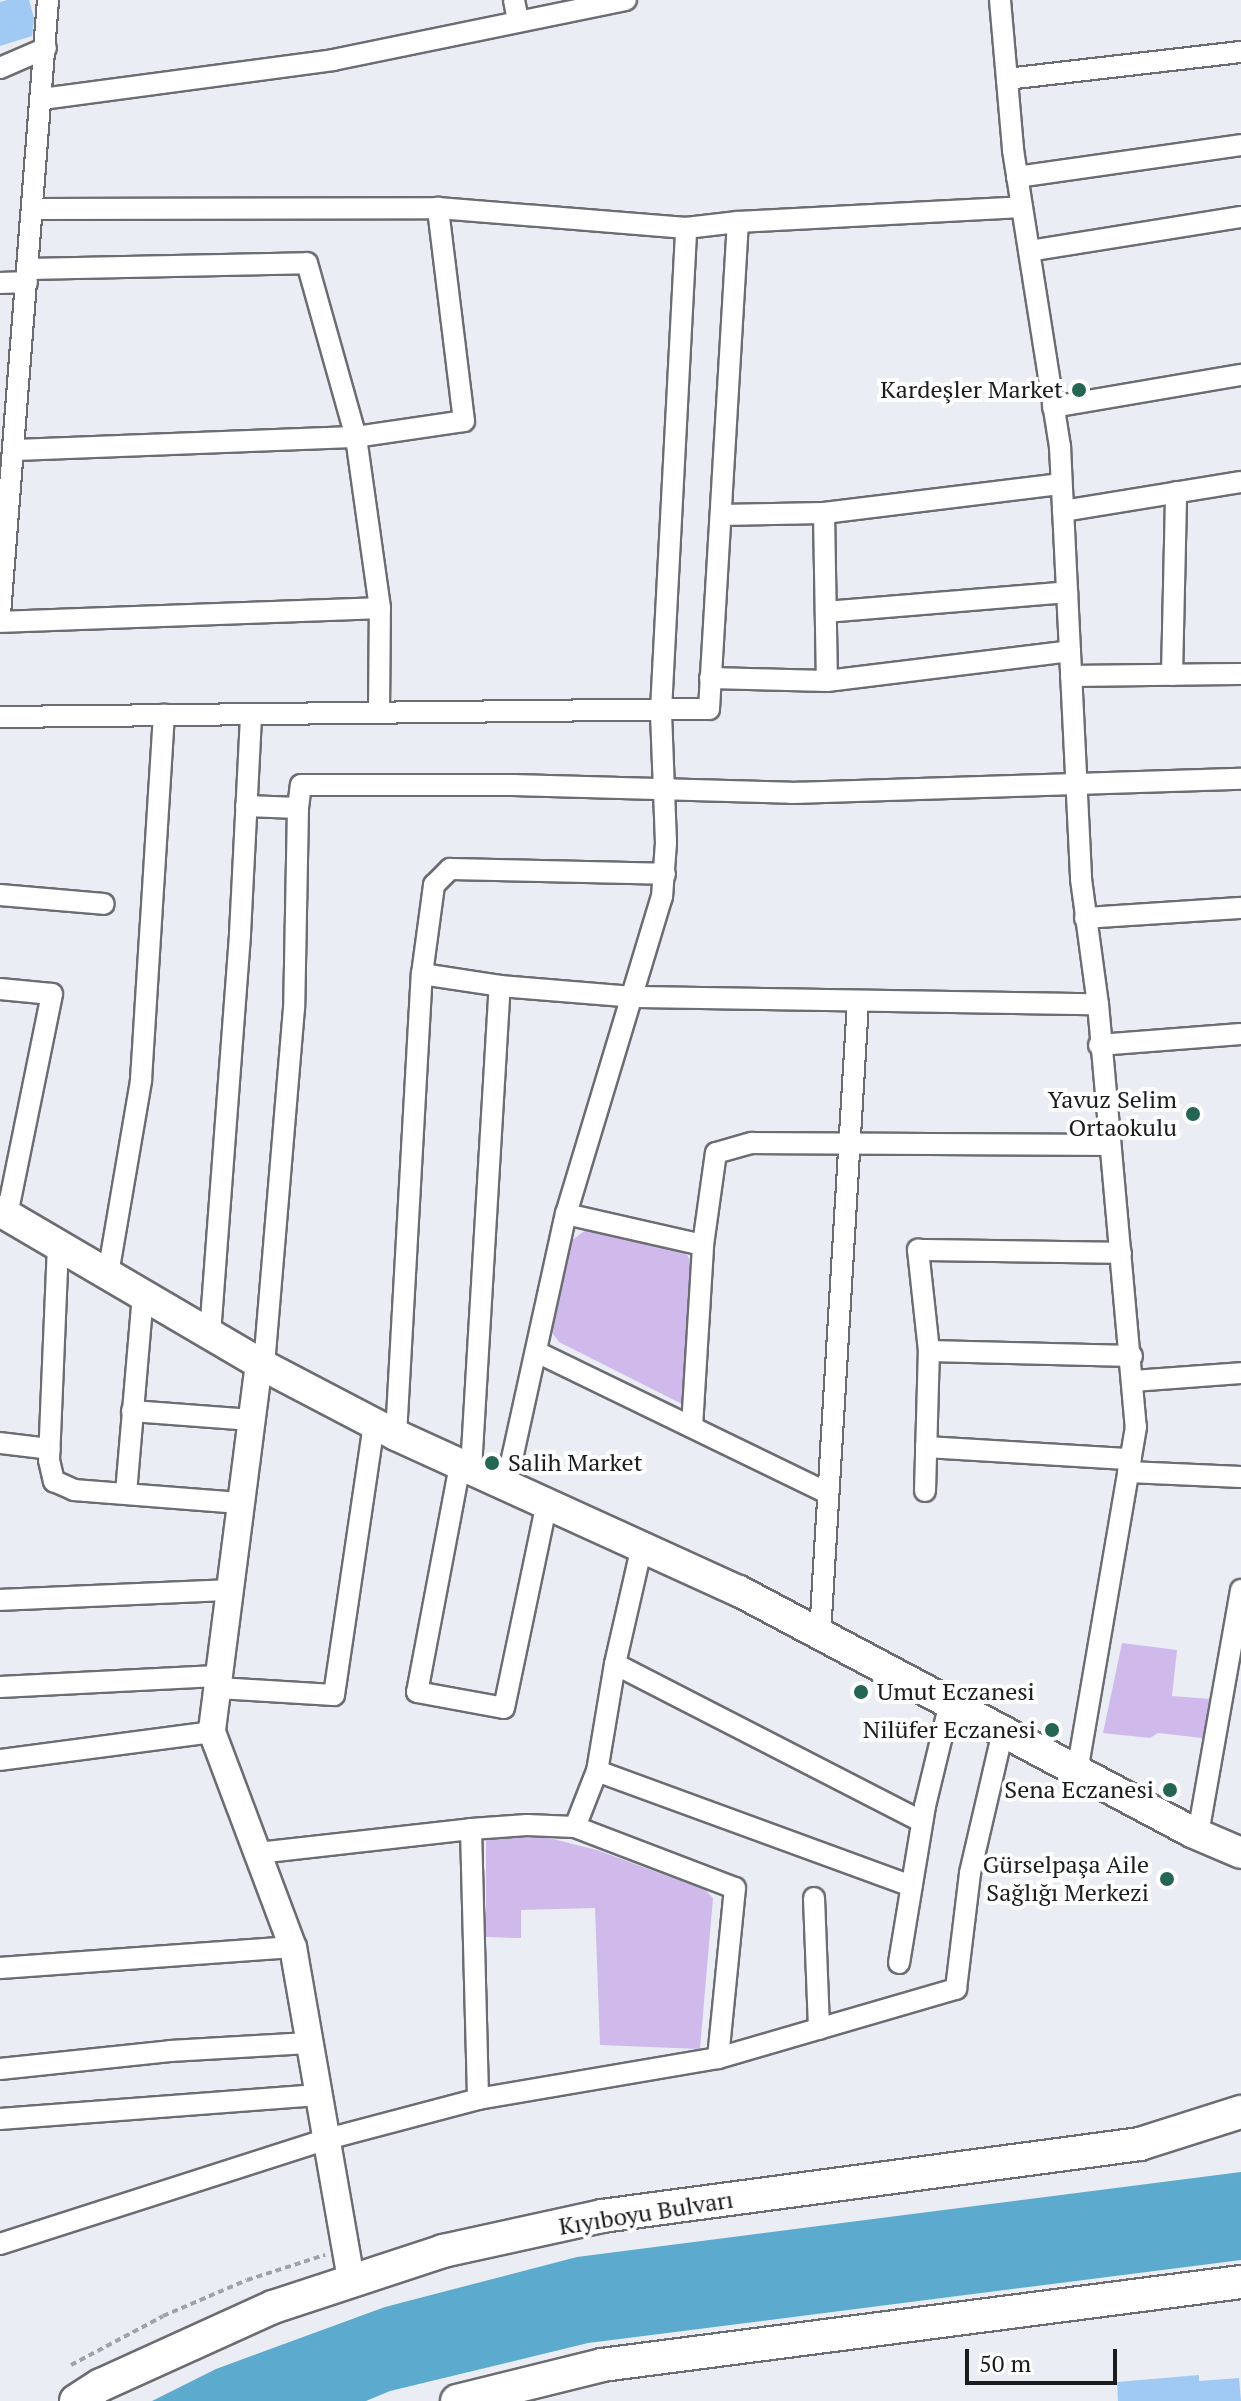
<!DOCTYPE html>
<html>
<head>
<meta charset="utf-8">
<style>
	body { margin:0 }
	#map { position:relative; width:1241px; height:2401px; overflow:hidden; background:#eaedf3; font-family:"PT Serif",serif }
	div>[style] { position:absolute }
	.green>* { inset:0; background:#d0baeb }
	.water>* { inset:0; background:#5caace }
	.building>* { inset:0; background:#a0caf4 }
	.path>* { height:4px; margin-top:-2px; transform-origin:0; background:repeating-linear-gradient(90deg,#9fa2a6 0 6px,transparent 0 10px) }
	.roads { filter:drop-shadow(2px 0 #6b6d73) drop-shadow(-2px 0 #6b6d73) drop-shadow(0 2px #6b6d73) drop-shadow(0 -2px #6b6d73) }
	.minor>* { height:20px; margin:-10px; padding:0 10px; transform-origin:10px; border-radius:10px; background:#fff }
	.tertiary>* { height:26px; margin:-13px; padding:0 13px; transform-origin:13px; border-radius:13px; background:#fff }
	.secondary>* { height:30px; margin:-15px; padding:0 15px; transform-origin:15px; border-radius:15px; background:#fff }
	.primary>* { height:32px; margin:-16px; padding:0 16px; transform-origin:16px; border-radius:16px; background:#fff }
	.dots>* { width:22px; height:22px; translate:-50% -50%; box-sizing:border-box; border:4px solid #fff; border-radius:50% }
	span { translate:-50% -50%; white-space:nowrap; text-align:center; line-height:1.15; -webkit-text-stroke:8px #fff; paint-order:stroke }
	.poi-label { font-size:24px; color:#1b1c1e }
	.right { translate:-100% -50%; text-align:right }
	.left { translate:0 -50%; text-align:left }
	.street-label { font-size:24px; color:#1b1c1e }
	.scale { position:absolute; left:965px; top:2349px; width:152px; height:36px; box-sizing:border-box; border:4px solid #1b1c1e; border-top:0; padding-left:10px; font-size:24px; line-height:28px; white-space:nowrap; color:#1b1c1e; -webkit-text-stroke:6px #fff; paint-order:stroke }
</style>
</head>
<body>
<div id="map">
	<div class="green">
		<div style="clip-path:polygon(587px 1229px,683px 1249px,691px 1261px,682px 1404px,559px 1342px,547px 1326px,567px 1244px)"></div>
		<div style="clip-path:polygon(1122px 1643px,1177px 1650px,1172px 1696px,1223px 1700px,1220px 1740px,1158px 1733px,1150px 1738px,1103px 1733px)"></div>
		<div style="clip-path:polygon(545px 1837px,597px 1850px,705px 1890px,713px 1898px,700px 2049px,600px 2045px,595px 1908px,521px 1910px,521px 1938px,486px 1937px,486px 1839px)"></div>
	</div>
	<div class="water">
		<div style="clip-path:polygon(1241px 2172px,1241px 2260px,588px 2343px,390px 2391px,366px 2401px,152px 2401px,216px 2369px,385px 2307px,577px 2257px)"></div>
	</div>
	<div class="building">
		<div style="clip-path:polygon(7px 0,29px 0,34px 18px,32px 36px,0 46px,0 2px)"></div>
		<div style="clip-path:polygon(1199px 2375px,1199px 2381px,1239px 2378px,1241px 2401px,1118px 2401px,1117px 2382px)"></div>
	</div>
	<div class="path">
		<div style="left:71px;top:2365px;width:104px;rotate:-28deg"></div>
		<div style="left:163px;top:2316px;width:91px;rotate:-23.2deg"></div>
		<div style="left:247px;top:2280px;width:82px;rotate:-17.8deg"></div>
	</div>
	<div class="roads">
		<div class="minor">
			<div style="left:514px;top:0;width:21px;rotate:79deg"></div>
			<div style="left:1000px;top:0;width:151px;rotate:85deg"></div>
			<div style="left:1013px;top:150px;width:301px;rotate:81deg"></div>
			<div style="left:1060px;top:447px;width:433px;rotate:87.2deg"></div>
			<div style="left:1081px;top:879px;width:126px;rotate:82.3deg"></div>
			<div style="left:1098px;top:1004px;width:425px;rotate:84.9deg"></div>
			<div style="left:1136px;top:1427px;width:349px;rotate:99.7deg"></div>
			<div style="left:0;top:68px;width:50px;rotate:-23.5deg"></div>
			<div style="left:1007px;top:79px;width:236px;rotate:-6.6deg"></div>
			<div style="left:42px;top:99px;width:294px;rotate:-7.6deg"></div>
			<div style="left:333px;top:60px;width:299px;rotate:-11.6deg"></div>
			<div style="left:1017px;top:177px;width:226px;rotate:-8.1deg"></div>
			<div style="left:33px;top:209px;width:405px;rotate:-0.1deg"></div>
			<div style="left:438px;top:208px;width:249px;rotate:4.6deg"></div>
			<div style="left:686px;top:228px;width:52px;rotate:-6.6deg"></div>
			<div style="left:1029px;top:251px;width:215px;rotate:-9.1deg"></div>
			<div style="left:28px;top:269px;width:279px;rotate:-1.2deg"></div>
			<div style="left:307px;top:263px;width:181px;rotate:74.3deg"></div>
			<div style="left:356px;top:437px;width:109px;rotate:-8.4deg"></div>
			<div style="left:464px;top:421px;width:215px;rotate:-97deg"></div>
			<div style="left:0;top:283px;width:27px;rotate:-2deg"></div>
			<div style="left:1053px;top:407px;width:191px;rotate:-9.7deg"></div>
			<div style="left:1063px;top:511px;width:180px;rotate:-9.3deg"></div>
			<div style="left:824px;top:513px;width:168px;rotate:89deg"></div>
			<div style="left:721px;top:515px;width:103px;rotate:-1.1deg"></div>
			<div style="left:824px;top:513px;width:239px;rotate:-7deg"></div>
			<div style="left:826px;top:612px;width:242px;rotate:-4.7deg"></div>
			<div style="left:0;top:614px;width:616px;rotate:-85.53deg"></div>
			<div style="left:0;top:622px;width:380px;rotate:-2.1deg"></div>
			<div style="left:380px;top:608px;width:173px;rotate:-98deg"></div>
			<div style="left:356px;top:437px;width:343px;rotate:177.8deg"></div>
			<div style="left:1172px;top:675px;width:183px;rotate:-88.7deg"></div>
			<div style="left:1071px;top:676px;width:170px;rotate:-0.7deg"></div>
			<div style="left:710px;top:678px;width:117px;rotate:1.5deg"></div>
			<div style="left:827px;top:681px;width:245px;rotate:-7deg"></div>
			<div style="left:379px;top:713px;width:105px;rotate:-89.5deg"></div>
			<div style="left:0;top:717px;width:709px;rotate:-0.65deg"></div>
			<div style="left:709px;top:709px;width:488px;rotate:-86.6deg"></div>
			<div style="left:738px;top:222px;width:284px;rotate:-3deg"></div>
			<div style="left:246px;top:806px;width:52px;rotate:2.2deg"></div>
			<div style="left:298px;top:808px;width:200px;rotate:91.1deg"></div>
			<div style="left:294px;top:1008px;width:359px;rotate:94.8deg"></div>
			<div style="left:298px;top:808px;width:23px;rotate:-83deg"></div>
			<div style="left:301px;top:785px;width:212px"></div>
			<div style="left:513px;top:785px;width:278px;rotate:1.6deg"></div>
			<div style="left:791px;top:793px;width:450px;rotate:-1.8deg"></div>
			<div style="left:0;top:895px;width:104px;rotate:4.9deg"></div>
			<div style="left:1085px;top:918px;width:156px;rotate:-3.7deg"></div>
			<div style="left:422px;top:974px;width:90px;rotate:-82.3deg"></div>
			<div style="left:434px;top:885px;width:23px;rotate:-45deg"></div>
			<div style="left:450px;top:869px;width:215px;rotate:1.3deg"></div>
			<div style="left:0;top:989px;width:52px;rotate:5.5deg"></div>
			<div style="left:52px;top:994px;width:226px;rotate:101.5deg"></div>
			<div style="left:1099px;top:1045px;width:142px;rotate:-4.4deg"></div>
			<div style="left:566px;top:1214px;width:140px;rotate:12.8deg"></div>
			<div style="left:703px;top:1245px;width:93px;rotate:-82deg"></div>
			<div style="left:716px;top:1153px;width:37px;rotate:-16deg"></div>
			<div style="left:752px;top:1143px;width:357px;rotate:0.3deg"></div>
			<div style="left:58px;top:1245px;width:215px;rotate:92.4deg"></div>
			<div style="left:49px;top:1460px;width:22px;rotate:77deg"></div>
			<div style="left:54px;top:1481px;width:22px;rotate:24deg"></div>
			<div style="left:74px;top:1490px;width:166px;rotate:4.5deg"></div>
			<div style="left:108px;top:1274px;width:197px;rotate:-80.3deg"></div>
			<div style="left:141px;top:1080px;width:366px;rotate:-86.4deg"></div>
			<div style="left:210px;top:1334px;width:401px;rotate:-85.7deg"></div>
			<div style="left:240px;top:934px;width:220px;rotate:-87.1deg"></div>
			<div style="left:929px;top:1351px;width:102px;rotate:-96.2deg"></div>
			<div style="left:918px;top:1250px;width:203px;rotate:0.8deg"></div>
			<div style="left:537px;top:1352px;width:323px;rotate:25.9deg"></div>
			<div style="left:1133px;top:1381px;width:108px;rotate:-4.2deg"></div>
			<div style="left:132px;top:1411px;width:120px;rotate:4.3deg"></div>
			<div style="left:692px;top:1427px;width:182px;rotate:-86.5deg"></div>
			<div style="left:396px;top:1435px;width:462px;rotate:-86.8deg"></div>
			<div style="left:422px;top:974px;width:79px;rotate:8.7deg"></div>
			<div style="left:500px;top:986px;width:133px;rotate:4.7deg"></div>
			<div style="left:633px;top:997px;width:465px;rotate:0.9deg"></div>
			<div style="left:0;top:1443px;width:50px;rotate:6.8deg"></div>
			<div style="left:926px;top:1447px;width:205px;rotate:3.4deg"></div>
			<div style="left:460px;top:1465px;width:231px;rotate:100.7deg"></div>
			<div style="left:417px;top:1692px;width:88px;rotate:10.4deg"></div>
			<div style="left:504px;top:1708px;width:210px;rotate:-78.2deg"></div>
			<div style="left:471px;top:1469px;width:484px;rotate:-86.6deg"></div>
			<div style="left:1128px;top:1472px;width:113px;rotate:2.5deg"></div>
			<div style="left:506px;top:1486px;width:279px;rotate:-77.6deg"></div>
			<div style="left:566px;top:1214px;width:331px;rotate:-73.2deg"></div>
			<div style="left:662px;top:897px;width:54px;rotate:-85.8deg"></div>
			<div style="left:666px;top:843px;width:133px;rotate:-92.2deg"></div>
			<div style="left:661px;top:710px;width:483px;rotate:-87deg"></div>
			<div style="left:925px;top:1491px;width:140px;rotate:-88.4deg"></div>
			<div style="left:929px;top:1351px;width:203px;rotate:1.4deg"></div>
			<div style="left:126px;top:1493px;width:199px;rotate:-85.1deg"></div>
			<div style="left:642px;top:1546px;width:121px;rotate:102.9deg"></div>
			<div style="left:615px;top:1664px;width:109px;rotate:99.5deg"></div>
			<div style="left:597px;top:1771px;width:335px;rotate:20.1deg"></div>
			<div style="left:0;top:1600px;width:228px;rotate:-2.5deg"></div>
			<div style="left:820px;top:1634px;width:634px;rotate:-86.56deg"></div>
			<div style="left:615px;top:1664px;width:345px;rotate:27.2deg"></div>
			<div style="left:0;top:1687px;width:217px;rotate:-2.9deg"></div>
			<div style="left:218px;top:1688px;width:116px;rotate:3.5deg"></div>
			<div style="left:334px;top:1695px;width:275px;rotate:-81.6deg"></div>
			<div style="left:0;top:1760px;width:214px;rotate:-7.5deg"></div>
			<div style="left:575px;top:1827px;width:60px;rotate:-68.6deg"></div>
			<div style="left:471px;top:1829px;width:270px;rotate:88.5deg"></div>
			<div style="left:1198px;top:1834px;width:248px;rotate:-80deg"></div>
			<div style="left:258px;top:1853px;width:214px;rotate:-6.4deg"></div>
			<div style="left:471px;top:1829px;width:56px;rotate:-4.1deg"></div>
			<div style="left:527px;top:1825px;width:48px;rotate:2.4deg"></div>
			<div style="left:575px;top:1827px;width:171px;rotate:20.9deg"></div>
			<div style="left:735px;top:1888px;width:171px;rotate:95.7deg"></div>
			<div style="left:814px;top:1898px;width:131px;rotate:87.8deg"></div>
			<div style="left:899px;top:1963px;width:159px;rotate:-80.6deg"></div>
			<div style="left:925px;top:1806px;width:106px;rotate:-76.4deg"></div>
			<div style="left:0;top:1968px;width:294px;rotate:-4.1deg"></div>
			<div style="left:0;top:2069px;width:171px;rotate:-6deg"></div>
			<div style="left:170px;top:2051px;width:139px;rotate:-3.3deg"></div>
			<div style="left:0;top:2119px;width:319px;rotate:-4.3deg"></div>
			<div style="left:0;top:2244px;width:343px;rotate:-17.8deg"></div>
			<div style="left:327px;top:2139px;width:156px;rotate:-14.8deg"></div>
			<div style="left:478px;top:2099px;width:243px;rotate:-9.7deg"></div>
			<div style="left:718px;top:2058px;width:248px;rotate:-16.2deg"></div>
			<div style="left:956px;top:1989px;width:117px;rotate:-83.1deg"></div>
			<div style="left:970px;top:1873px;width:146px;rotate:-76.9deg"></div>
		</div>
		<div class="tertiary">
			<div style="left:259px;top:1363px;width:372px;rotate:97.3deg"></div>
			<div style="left:212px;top:1732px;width:230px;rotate:69.4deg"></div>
			<div style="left:293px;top:1947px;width:338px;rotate:80.1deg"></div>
		</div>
		<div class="secondary">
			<div style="left:0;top:1211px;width:306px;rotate:30.4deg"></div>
			<div style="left:264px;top:1366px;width:149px;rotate:27.6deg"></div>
			<div style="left:396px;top:1435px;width:377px;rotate:24.5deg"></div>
			<div style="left:739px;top:1591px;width:513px;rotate:28.01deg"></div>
			<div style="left:1192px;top:1832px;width:53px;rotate:23.2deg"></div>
		</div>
		<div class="primary">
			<div style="left:76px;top:2401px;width:30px;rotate:-33deg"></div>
			<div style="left:101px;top:2385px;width:189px;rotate:-24.4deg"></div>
			<div style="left:273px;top:2307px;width:179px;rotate:-18.2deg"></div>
			<div style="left:443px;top:2251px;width:163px;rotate:-12.4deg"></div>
			<div style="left:602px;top:2216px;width:543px;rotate:-7.62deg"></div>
			<div style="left:1140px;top:2144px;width:106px;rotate:-17.6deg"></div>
			<div style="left:457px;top:2401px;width:149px;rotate:-13.9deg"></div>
			<div style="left:602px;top:2365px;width:644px;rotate:-7.4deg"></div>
		</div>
	</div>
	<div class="dots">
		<div style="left:1079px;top:390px;background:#246554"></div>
		<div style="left:1193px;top:1114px;background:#246554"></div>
		<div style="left:492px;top:1463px;background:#246554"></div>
		<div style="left:861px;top:1692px;background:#246554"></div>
		<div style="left:1052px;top:1730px;background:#246554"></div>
		<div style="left:1170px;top:1790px;background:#246554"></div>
		<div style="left:1167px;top:1879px;background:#246554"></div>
	</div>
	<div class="poi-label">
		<span class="right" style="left:1063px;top:390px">Kardeşler Market</span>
		<span class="right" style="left:1177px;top:1114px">Yavuz Selim<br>Ortaokulu</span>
		<span class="left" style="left:508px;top:1463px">Salih Market</span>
		<span class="left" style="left:877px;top:1692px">Umut Eczanesi</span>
		<span class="right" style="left:1036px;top:1730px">Nilüfer Eczanesi</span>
		<span class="right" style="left:1154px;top:1790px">Sena Eczanesi</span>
		<span class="right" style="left:1149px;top:1879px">Gürselpaşa Aile<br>Sağlığı Merkezi</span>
	</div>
	<div class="street-label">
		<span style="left:646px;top:2213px;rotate:-9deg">Kıyıboyu Bulvarı</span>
	</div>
	<div class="scale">50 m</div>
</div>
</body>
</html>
